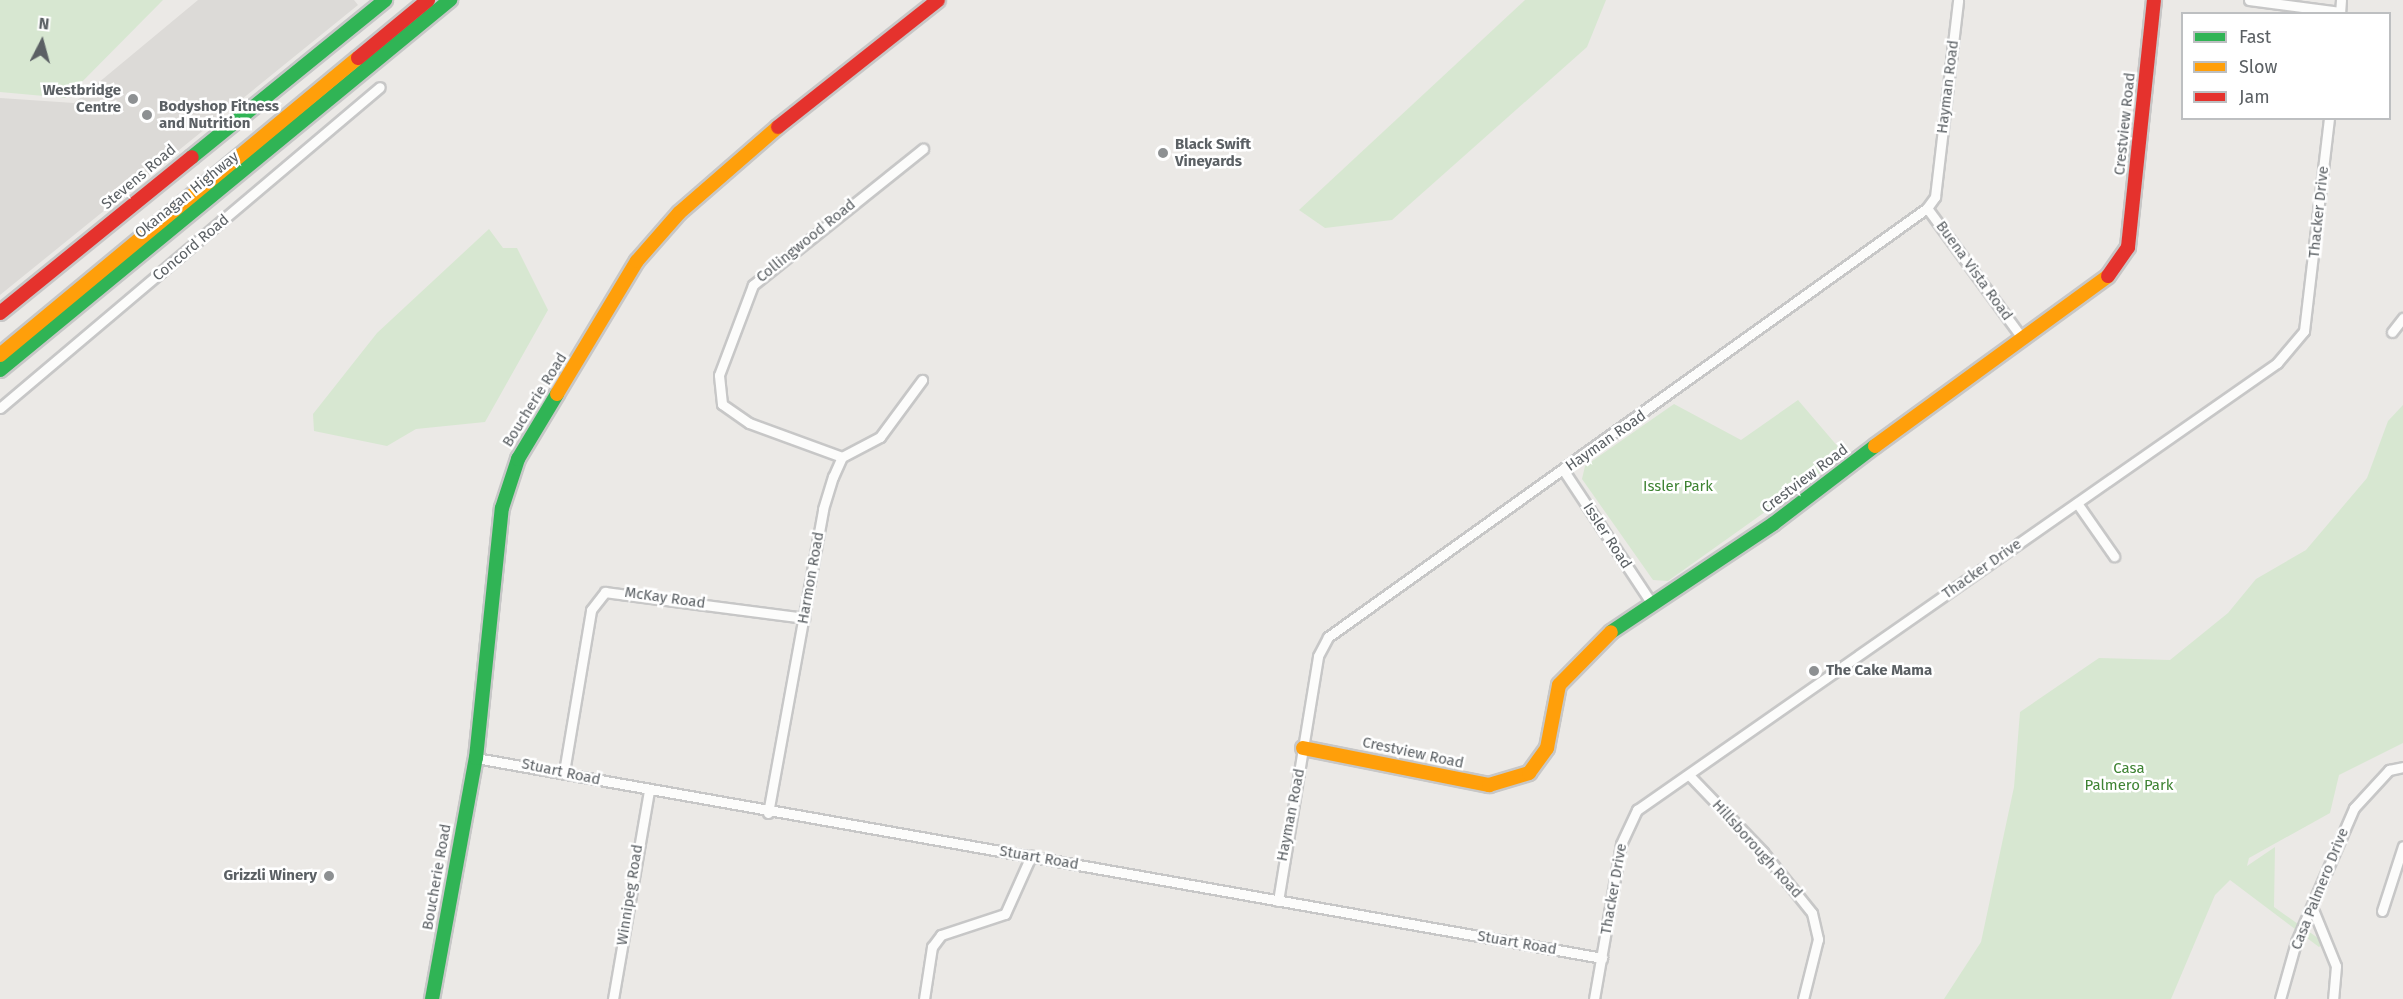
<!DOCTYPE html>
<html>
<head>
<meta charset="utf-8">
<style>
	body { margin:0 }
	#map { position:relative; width:2403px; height:999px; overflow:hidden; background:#ebe9e6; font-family:"Fira Sans",sans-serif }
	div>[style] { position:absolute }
	.industrial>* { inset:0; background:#dcdad7 }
	.green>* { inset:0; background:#d7e7d1 }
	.roads { filter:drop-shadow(2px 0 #c7c7c7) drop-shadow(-2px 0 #c7c7c7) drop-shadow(0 2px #c7c7c7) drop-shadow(0 -2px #c7c7c7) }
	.street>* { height:9px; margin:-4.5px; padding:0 4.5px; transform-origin:4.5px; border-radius:4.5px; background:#fcfcfb }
	.fast>* { height:14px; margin:-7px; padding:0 7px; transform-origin:7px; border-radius:7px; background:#30b455 }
	.slow>* { height:14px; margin:-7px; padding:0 7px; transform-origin:7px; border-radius:7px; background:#ff9f0a }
	.jam>* { height:14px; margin:-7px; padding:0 7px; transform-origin:7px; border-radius:7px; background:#e5322d }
	.dots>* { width:16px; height:16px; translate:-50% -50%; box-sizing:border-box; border:3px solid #fff; border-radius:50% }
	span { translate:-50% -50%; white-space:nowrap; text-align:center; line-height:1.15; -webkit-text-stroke:5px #fff; paint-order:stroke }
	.street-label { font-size:15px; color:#5b6064 }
	.poi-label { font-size:15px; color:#5b6064; font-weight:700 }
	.right { translate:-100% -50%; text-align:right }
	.left { translate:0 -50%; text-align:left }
	.park-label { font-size:15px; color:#3e8333 }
	.legend { position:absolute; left:2181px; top:12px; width:210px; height:108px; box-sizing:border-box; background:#fff; border:2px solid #bdbfc1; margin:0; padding:8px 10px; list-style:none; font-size:18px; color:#5b6064 }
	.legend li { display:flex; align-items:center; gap:12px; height:30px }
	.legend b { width:30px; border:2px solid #bdbfc1 }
	.north { position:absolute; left:12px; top:12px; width:60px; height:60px; -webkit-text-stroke:4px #fff; paint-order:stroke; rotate:6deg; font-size:16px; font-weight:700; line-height:24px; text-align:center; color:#5b6064 }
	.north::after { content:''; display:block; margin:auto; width:21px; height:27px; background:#5b6064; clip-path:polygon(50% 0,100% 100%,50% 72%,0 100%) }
</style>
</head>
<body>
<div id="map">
	<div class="industrial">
		<div style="clip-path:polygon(198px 0,354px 0,358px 5px,0 295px,0 98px,74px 103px)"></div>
	</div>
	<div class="green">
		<div style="clip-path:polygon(0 0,163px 0,66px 98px,0 92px)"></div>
		<div style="clip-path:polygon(1525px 0,1606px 0,1587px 47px,1392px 220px,1325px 228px,1299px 210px)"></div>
		<div style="clip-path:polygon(489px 229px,503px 248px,517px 248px,548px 310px,485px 422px,416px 429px,387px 446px,314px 431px,313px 414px,377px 333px)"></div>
		<div style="clip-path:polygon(1798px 400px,1845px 455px,1668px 581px,1653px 580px,1582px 479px,1585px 466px,1674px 404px,1741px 440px)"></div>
		<div style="clip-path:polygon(2403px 405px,2403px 743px,2339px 775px,2330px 813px,2249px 858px,2247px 866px,2275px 847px,2274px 907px,2325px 943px,2319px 947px,2230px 880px,2215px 895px,2171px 999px,1944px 999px,1981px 942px,2014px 787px,2020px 712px,2099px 658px,2170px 660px,2228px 613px,2256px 579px,2306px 550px,2367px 478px,2388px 421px)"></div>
	</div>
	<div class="roads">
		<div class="street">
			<div style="left:2249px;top:0;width:92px;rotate:7.5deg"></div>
			<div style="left:2340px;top:14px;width:14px;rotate:-86deg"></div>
			<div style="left:1927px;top:208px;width:157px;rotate:53.8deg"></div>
			<div style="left:2392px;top:332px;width:18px;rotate:-52deg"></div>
			<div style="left:0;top:408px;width:497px;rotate:-40.2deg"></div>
			<div style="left:842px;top:457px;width:99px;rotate:-159.9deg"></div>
			<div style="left:749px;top:423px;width:33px;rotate:-145deg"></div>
			<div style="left:722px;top:404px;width:29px;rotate:-96deg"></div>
			<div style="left:719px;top:375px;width:96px;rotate:-69.3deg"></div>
			<div style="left:753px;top:285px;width:218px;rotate:-38.7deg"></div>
			<div style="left:1564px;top:471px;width:156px;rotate:56.5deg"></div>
			<div style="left:2077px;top:503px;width:65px;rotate:55.1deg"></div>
			<div style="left:476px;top:758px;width:1144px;rotate:10.07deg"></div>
			<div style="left:564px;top:772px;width:164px;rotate:-80.5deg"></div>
			<div style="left:591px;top:610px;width:23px;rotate:-52deg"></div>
			<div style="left:605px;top:592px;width:201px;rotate:7.4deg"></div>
			<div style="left:1689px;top:775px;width:107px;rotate:46.1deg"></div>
			<div style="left:1763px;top:852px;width:78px;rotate:51.2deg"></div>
			<div style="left:1812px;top:913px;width:27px;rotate:77deg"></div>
			<div style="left:1818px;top:939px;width:62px;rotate:104deg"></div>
			<div style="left:768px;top:813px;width:309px;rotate:-79.7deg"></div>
			<div style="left:823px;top:509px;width:34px;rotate:-73deg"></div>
			<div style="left:833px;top:477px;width:22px;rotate:-66deg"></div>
			<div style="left:842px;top:457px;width:43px;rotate:-27.8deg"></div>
			<div style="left:880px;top:437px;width:71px;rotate:-53.6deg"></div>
			<div style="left:1278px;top:901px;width:248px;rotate:-80.7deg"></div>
			<div style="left:1318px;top:656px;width:21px;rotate:-62deg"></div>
			<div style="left:1328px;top:637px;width:737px;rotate:-35.61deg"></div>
			<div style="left:1927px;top:208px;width:14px;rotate:-54deg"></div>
			<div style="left:1935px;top:197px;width:198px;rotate:-83.3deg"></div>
			<div style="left:2382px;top:911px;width:68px;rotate:-72.1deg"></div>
			<div style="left:2314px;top:912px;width:58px;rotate:67.8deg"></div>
			<div style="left:2336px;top:966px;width:33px;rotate:95deg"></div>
			<div style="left:613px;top:999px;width:211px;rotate:-80.2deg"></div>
			<div style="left:924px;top:999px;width:53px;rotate:-81.3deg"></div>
			<div style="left:932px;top:947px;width:15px;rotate:-53deg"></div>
			<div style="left:941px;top:935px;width:67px;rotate:-18.2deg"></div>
			<div style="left:1005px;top:914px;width:64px;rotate:-65.9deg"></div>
			<div style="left:1594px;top:999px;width:157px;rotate:-80.1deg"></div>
			<div style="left:1621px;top:844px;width:38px;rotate:-65deg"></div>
			<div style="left:1637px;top:810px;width:781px;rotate:-34.93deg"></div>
			<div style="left:2277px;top:363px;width:42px;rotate:-49.8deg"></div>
			<div style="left:2304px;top:331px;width:214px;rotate:-83.3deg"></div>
			<div style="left:2280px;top:999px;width:59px;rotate:-74.3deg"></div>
			<div style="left:2296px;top:942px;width:146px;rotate:-66.6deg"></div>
			<div style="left:2354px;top:808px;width:52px;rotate:-47.4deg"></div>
			<div style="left:2389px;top:770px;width:14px;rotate:-12deg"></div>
		</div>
		<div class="fast">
			<div style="left:192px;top:157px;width:249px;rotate:-39.1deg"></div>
			<div style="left:0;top:370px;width:583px;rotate:-39.43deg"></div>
			<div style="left:1611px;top:632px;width:195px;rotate:-33.7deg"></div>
			<div style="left:1773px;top:524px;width:128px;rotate:-37.4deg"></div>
			<div style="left:432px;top:999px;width:245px;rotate:-79.7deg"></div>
			<div style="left:476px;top:758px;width:251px;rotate:-84.1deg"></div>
			<div style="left:502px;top:508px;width:52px;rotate:-71.9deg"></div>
			<div style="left:518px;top:459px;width:76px;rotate:-59deg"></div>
		</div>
		<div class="slow">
			<div style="left:0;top:355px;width:465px;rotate:-39.7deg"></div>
			<div style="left:557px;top:394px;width:155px;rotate:-59deg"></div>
			<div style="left:637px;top:261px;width:64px;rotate:-48.8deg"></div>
			<div style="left:679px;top:213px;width:131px;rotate:-41deg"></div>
			<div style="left:1875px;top:446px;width:288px;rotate:-36.1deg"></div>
			<div style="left:1303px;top:748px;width:190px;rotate:11.3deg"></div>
			<div style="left:1489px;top:785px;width:42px;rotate:-16.7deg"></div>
			<div style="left:1529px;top:773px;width:31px;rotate:-54deg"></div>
			<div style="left:1547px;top:748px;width:64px;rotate:-79.2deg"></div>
			<div style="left:1559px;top:685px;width:74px;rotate:-45.5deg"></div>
		</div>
		<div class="jam">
			<div style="left:358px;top:58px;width:91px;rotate:-39.6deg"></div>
			<div style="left:778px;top:127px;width:204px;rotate:-38.4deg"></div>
			<div style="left:2108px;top:276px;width:35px;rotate:-55deg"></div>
			<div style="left:2128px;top:247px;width:248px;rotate:-84deg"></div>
			<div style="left:0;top:313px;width:247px;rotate:-39.1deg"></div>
		</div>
	</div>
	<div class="dots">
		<div style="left:133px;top:99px;background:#8d9092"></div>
		<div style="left:147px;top:115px;background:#8d9092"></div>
		<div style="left:1163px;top:153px;background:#8d9092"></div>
		<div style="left:1814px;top:671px;background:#8d9092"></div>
		<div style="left:329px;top:876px;background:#8d9092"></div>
	</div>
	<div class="street-label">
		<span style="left:1948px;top:87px;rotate:-83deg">Hayman Road</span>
		<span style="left:2125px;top:124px;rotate:-84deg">Crestview Road</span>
		<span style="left:139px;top:177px;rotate:-40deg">Stevens Road</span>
		<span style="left:187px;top:195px;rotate:-39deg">Okanagan Highway</span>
		<span style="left:2319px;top:212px;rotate:-84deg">Thacker Drive</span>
		<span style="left:806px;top:241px;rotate:-39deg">Collingwood Road</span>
		<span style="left:191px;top:248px;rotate:-40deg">Concord Road</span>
		<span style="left:1974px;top:271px;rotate:54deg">Buena Vista Road</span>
		<span style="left:535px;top:400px;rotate:-58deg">Boucherie Road</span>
		<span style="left:1606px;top:441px;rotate:-35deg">Hayman Road</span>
		<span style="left:1805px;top:479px;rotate:-37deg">Crestview Road</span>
		<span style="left:1607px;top:536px;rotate:57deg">Issler Road</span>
		<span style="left:1982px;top:569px;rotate:-35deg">Thacker Drive</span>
		<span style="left:811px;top:578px;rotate:-80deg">Harmon Road</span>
		<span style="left:665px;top:598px;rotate:8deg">McKay Road</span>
		<span style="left:1413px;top:753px;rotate:12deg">Crestview Road</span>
		<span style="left:561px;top:772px;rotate:12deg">Stuart Road</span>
		<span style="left:1291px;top:815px;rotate:-79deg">Hayman Road</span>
		<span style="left:1757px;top:849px;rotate:48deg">Hillsborough Road</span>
		<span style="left:1039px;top:858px;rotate:10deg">Stuart Road</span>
		<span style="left:437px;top:877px;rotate:-80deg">Boucherie Road</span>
		<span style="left:1614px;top:889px;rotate:-80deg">Thacker Drive</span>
		<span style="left:2320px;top:889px;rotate:-68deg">Casa Palmero Drive</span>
		<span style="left:630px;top:895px;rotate:-81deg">Winnipeg Road</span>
		<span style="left:1517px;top:943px;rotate:10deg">Stuart Road</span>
	</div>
	<div class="poi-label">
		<span class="right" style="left:121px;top:99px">Westbridge<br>Centre</span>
		<span class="left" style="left:159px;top:115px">Bodyshop Fitness<br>and Nutrition</span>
		<span class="left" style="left:1175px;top:153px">Black Swift<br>Vineyards</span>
		<span class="left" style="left:1826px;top:671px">The Cake Mama</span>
		<span class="right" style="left:317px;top:876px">Grizzli Winery</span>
	</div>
	<div class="park-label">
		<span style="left:1678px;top:487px">Issler Park</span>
		<span style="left:2129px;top:777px">Casa<br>Palmero Park</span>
	</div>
	<ul class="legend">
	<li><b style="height:8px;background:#30b455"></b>Fast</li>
	<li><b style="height:8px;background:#ff9f0a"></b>Slow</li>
	<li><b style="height:8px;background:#e5322d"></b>Jam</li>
	</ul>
	<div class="north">N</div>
</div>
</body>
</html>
